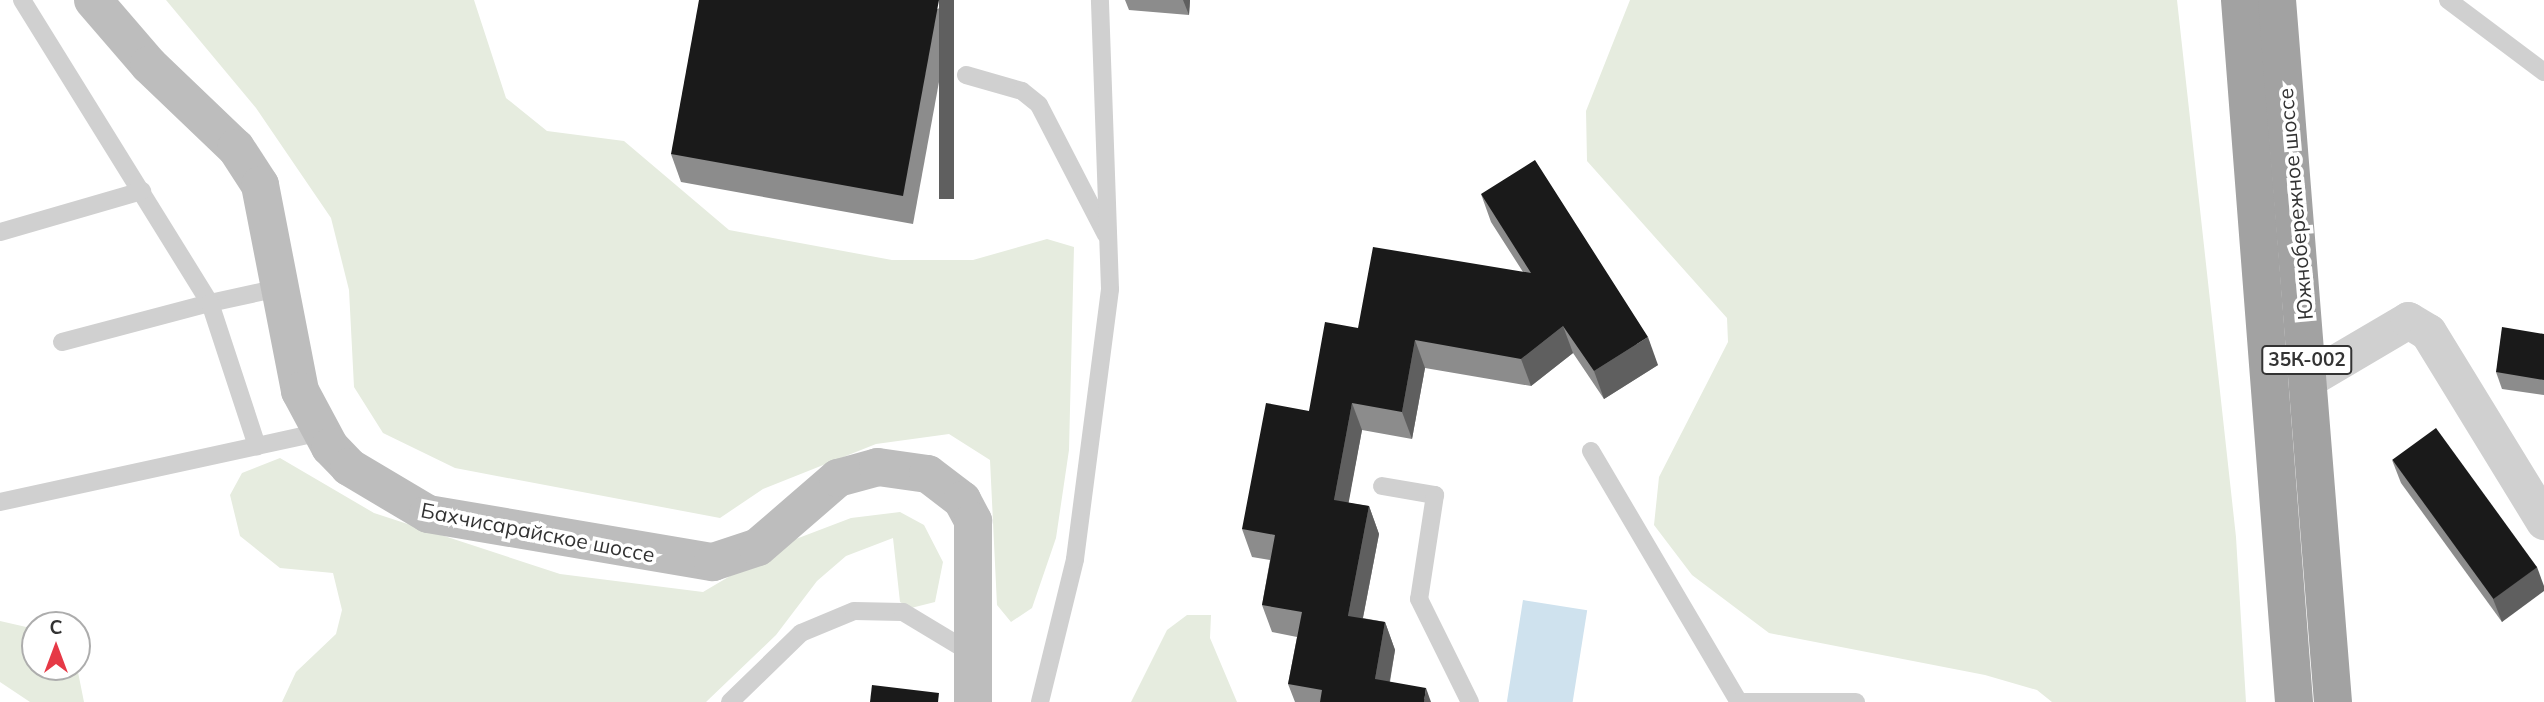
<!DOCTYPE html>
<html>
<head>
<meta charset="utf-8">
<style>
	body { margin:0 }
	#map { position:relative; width:2544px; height:702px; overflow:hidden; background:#fff; font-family:Mulish,sans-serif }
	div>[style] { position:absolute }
	.green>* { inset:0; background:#e6ecdf }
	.water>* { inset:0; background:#cfe2ee; transform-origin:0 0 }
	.service>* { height:18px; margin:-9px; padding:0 9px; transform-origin:9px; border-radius:9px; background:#d0d0d0 }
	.minor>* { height:37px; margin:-18.5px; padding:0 18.5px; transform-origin:18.5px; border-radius:18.5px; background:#d0d0d0 }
	.secondary>* { height:38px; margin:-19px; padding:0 19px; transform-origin:19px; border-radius:19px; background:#bdbdbd }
	.trunk>* { height:38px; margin:-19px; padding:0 19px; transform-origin:19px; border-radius:19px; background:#a2a2a2 }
	.wall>* { inset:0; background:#8c8c8c }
	.shaded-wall>* { inset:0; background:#5f5f5f; transform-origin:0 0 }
	.building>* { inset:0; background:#1a1a1a; transform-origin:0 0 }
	span { translate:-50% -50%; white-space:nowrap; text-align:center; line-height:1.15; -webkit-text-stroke:7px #fff; paint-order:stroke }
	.shield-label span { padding:2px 5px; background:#fff; border:2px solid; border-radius:5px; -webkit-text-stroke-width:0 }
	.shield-label { font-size:19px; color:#333; font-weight:700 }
	.street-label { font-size:21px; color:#333 }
	.north { position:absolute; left:21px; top:611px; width:70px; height:70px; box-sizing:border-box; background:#fff; border:2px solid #adadad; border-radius:50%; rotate:0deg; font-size:19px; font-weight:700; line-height:28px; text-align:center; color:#333 }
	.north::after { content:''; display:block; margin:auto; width:24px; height:32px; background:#e63946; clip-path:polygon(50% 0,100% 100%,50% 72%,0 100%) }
</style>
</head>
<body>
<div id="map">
	<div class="green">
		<div style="clip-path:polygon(166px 0,474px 0,506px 98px,547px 131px,624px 141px,729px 230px,892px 260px,973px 260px,1047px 239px,1074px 247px,1069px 450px,1056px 538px,1032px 608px,1011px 622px,997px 605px,990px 460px,949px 434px,876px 444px,763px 489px,720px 518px,455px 468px,383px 433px,354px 387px,349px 290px,331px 218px,256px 108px)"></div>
		<div style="clip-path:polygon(1630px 0,2177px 0,2236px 537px,2246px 702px,2052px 702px,2037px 690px,1985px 675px,1769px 633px,1692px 575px,1654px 525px,1659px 477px,1728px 342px,1727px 318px,1587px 161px,1586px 111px)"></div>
		<div style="clip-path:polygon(280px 458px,374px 513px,560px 574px,703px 592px,788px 542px,851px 518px,900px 512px,924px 525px,943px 562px,935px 602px,911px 608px,900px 602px,893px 538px,846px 556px,817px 581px,776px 635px,706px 702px,282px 702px,296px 672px,336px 634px,342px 610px,333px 573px,280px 568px,240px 536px,230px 495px,242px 473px)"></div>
		<div style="clip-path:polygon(1187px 615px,1211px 615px,1210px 638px,1237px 702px,1131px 702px,1167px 630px)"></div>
		<div style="clip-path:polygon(0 621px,35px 629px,35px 667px,77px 667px,84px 702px,30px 702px,0 682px)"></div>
	</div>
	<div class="water">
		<div style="left:1523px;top:600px;width:65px;height:103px;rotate:9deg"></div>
	</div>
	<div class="service">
		<div style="left:22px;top:0;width:357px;rotate:58.2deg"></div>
		<div style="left:210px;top:303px;width:71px;rotate:-12.3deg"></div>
		<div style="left:2448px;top:0;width:120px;rotate:36.9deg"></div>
		<div style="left:966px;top:75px;width:58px;rotate:15.9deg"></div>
		<div style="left:1022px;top:91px;width:22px;rotate:39deg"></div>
		<div style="left:1039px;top:105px;width:146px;rotate:62.7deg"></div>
		<div style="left:0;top:232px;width:148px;rotate:-16.1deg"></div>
		<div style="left:62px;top:342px;width:153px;rotate:-14.8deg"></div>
		<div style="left:210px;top:303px;width:151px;rotate:71.8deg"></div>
		<div style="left:1591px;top:451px;width:290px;rotate:59.5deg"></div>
		<div style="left:1382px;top:486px;width:54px;rotate:9.6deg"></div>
		<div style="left:1435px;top:495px;width:105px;rotate:98.7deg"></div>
		<div style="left:1419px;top:599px;width:115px;rotate:63.7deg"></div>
		<div style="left:0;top:502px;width:328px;rotate:-12.3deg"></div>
		<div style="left:730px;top:702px;width:99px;rotate:-44.2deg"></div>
		<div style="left:801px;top:633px;width:57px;rotate:-22.5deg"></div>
		<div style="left:854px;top:611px;width:49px;rotate:1.2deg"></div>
		<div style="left:903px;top:612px;width:79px;rotate:31.1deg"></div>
		<div style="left:1040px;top:702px;width:147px;rotate:-76.2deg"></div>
		<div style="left:1075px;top:559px;width:272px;rotate:-82.6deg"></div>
		<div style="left:1110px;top:289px;width:289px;rotate:-92deg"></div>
		<div style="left:1738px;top:702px;width:118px"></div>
	</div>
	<div class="minor">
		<div style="left:2308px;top:379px;width:116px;rotate:-30.5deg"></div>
		<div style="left:2408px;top:320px;width:23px;rotate:31deg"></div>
		<div style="left:2428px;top:332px;width:222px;rotate:58.5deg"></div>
	</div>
	<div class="secondary">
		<div style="left:93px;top:0;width:86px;rotate:49.3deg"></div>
		<div style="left:149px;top:65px;width:120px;rotate:43.7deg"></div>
		<div style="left:236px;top:148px;width:44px;rotate:57deg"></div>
		<div style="left:260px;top:185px;width:210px;rotate:79deg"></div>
		<div style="left:300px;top:391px;width:64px;rotate:61.8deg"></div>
		<div style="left:330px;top:447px;width:28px;rotate:46deg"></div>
		<div style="left:349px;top:467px;width:92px;rotate:30.7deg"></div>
		<div style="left:428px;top:514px;width:289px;rotate:9.6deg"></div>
		<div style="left:713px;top:562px;width:47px;rotate:-18.4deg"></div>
		<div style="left:758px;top:547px;width:106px;rotate:-40.8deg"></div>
		<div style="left:838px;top:478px;width:41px;rotate:-15.4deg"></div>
		<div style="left:878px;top:467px;width:50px;rotate:8deg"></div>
		<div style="left:928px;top:474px;width:43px;rotate:37.4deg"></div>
		<div style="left:962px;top:500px;width:24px;rotate:62deg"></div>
		<div style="left:973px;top:521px;width:181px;rotate:90deg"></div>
	</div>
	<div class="trunk">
		<div style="left:2240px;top:0;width:704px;rotate:85.6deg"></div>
		<div style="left:2277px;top:0;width:704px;rotate:85.44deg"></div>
	</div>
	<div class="wall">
		<div style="clip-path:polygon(954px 0,913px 224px,681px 182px,671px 154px)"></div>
		<div style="clip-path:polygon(1125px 0,1190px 0,1189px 15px,1129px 10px)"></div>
		<div style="clip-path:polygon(1481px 194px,1658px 365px,1604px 399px,1573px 353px,1531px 386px,1425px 368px,1412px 439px,1362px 430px,1348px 503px,1369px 506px,1379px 534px,1363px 618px,1385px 622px,1395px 650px,1390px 682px,1431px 702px,1295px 702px,1288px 684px,1297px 637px,1272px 632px,1262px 605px,1270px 560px,1252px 557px,1242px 529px,1309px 411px,1358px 328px,1523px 272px,1491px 222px)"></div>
		<div style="clip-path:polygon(2544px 334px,2544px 395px,2502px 389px,2496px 372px)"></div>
		<div style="clip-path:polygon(2392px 460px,2537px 567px,2502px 622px,2401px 483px)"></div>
	</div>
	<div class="shaded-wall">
		<div style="left:939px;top:0;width:15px;height:199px"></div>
		<div style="clip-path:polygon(1183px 0,1190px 0,1189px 15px)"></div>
		<div style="clip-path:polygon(1563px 326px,1573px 353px,1531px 386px,1521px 359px)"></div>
		<div style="clip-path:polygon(1648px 337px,1658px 365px,1604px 399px,1594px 371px)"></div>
		<div style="clip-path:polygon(1415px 340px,1425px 368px,1412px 439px,1402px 412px)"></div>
		<div style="clip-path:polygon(1352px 403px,1362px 430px,1344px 528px,1334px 500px)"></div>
		<div style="clip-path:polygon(1369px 506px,1379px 534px,1358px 643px,1348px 616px)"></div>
		<div style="clip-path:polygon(2537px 567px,2544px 586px,2544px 591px,2502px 622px,2493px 599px)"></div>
		<div style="clip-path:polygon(1385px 622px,1395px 650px,1386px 702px,1375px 679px)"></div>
		<div style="clip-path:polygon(1426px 688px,1431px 702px,1424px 702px)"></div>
	</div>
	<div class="building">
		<div style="clip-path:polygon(699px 0,939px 0,903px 196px,671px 154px)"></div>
		<div style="clip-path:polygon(1535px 160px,1648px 337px,1594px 371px,1563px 326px,1521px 359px,1415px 340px,1402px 412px,1352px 403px,1334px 500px,1369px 506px,1348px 616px,1385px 622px,1375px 679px,1426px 688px,1424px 702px,1320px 702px,1322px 690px,1288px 684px,1302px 612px,1262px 605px,1275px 535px,1242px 529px,1266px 403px,1309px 411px,1325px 322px,1358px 328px,1373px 247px,1531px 273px,1481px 194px)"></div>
		<div style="clip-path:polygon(2502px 327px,2544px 334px,2544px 380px,2496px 372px)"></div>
		<div style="left:2436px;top:428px;width:172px;height:54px;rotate:54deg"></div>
		<div style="clip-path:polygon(872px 685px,939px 693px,938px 702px,870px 702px)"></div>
	</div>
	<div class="shield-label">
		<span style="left:2307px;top:360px">35К-002</span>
	</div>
	<div class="street-label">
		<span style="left:2295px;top:204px;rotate:-95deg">Южнобережное шоссе</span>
		<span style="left:538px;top:532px;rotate:11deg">Бахчисарайское шоссе</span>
	</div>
	<div class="north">С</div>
</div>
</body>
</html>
